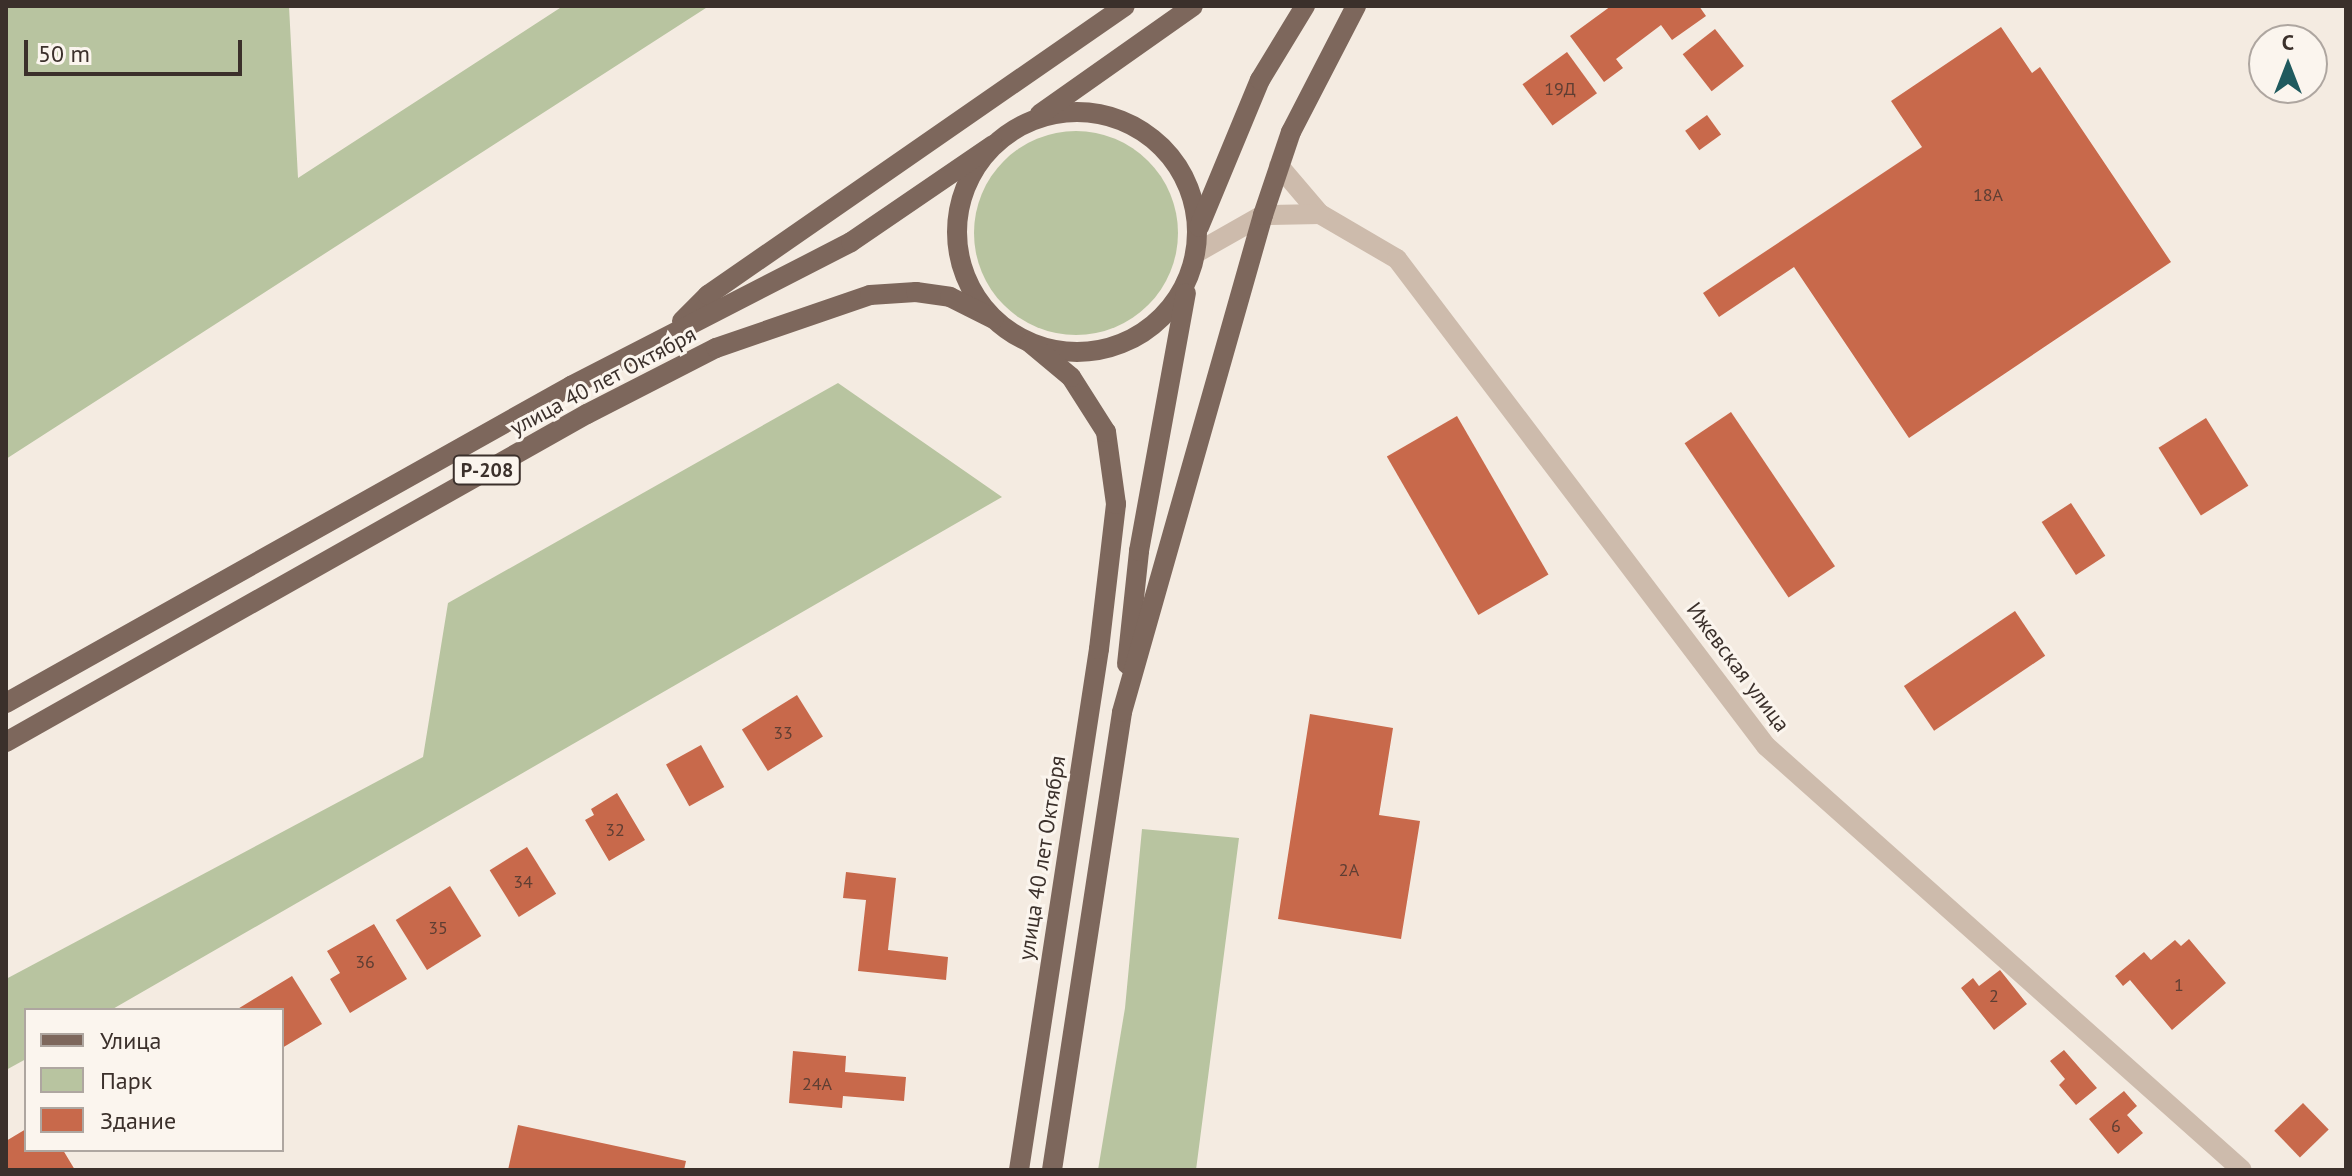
<!DOCTYPE html>
<html>
<head>
<meta charset="utf-8">
<style>
	body { margin:0 }
	#map { position:relative; width:2352px; height:1176px; overflow:hidden; background:#f4ebe1; font-family:"PT Sans",sans-serif }
	div>[style] { position:absolute }
	.green>* { inset:0; background:#b8c4a0 }
	.round { border-radius:50% }
	.building>* { inset:0; background:#c8694b; transform-origin:0 0 }
	.minor>* { height:20px; margin:-10px; padding:0 10px; transform-origin:10px; border-radius:10px; background:#cdbbac }
	.major>* { height:20px; margin:-10px; padding:0 10px; transform-origin:10px; border-radius:10px; background:#7d675c }
	.major>.ring { margin:-10px; padding:0; box-sizing:content-box; background:none; border:20px solid #7d675c; border-radius:50% }
	span { translate:-50% -50%; white-space:nowrap; text-align:center; line-height:1.15; -webkit-text-stroke:6px #fbf5ee; paint-order:stroke }
	.number-label { font-size:18px; color:#5e3e33 }
	.number-label span { -webkit-text-stroke-width:0 }
	.shield-label span { padding:2px 6px; background:#fbf5ee; border:2px solid; border-radius:6px; -webkit-text-stroke-width:0 }
	.shield-label { font-size:20px; color:#3b302b; font-weight:700 }
	.street-label { font-size:22px; color:#3b302b }
	.frame { position:absolute; inset:0; border:8px solid #3b302b; pointer-events:none }
	.legend { position:absolute; left:24px; top:1008px; width:260px; height:144px; box-sizing:border-box; background:#fbf5ee; border:2px solid #aea6a0; margin:0; padding:10px 14px; list-style:none; font-size:24px; color:#3b302b }
	.legend li { display:flex; align-items:center; gap:16px; height:40px }
	.legend b { width:40px; border:2px solid #aea6a0 }
	.north { position:absolute; left:2248px; top:24px; width:80px; height:80px; box-sizing:border-box; background:#fbf5ee; border:2px solid #aea6a0; border-radius:50%; rotate:0deg; font-size:22px; font-weight:700; line-height:32px; text-align:center; color:#3b302b }
	.north::after { content:''; display:block; margin:auto; width:28px; height:36px; background:#1f5a5e; clip-path:polygon(50% 0,100% 100%,50% 72%,0 100%) }
	.scale { position:absolute; left:24px; top:40px; width:218px; height:36px; box-sizing:border-box; border:4px solid #3b302b; border-top:0; padding-left:10px; font-size:24px; line-height:28px; white-space:nowrap; color:#3b302b; -webkit-text-stroke:6px #fbf5ee; paint-order:stroke }
</style>
</head>
<body>
<div id="map">
	<div class="green">
		<div style="clip-path:polygon(6px 6px,289px 6px,298px 178px,563px 6px,709px 6px,6px 459px)"></div>
		<div class="round" style="left:974px;top:131px;width:204px;height:204px"></div>
		<div style="clip-path:polygon(838px 383px,1002px 497px,111px 1010px,26px 1010px,26px 1059px,6px 1070px,6px 979px,423px 757px,448px 603px)"></div>
		<div style="clip-path:polygon(1142px 829px,1239px 838px,1196px 1170px,1098px 1170px,1125px 1008px)"></div>
	</div>
	<div class="building">
		<div style="clip-path:polygon(1611px 6px,1699px 6px,1706px 16px,1672px 40px,1661px 25px,1616px 59px,1623px 68px,1604px 82px,1570px 36px)"></div>
		<div style="clip-path:polygon(2001px 27px,2032px 73px,2040px 67px,2171px 262px,1909px 438px,1794px 267px,1719px 317px,1703px 293px,1922px 147px,1891px 101px)"></div>
		<div style="left:1715px;top:29px;width:47px;height:41px;rotate:52deg"></div>
		<div style="left:1567px;top:52px;width:51px;height:55px;rotate:54deg"></div>
		<div style="left:1707px;top:115px;width:24px;height:27px;rotate:54deg"></div>
		<div style="left:1731px;top:412px;width:186px;height:56px;rotate:56deg"></div>
		<div style="left:1457px;top:416px;width:183px;height:81px;rotate:60deg"></div>
		<div style="left:2206px;top:418px;width:80px;height:56px;rotate:58deg"></div>
		<div style="left:2071px;top:503px;width:63px;height:35px;rotate:57deg"></div>
		<div style="left:2015px;top:611px;width:54px;height:134px;rotate:56deg"></div>
		<div style="left:797px;top:695px;width:49px;height:65px;rotate:58deg"></div>
		<div style="clip-path:polygon(1310px 714px,1393px 728px,1379px 815px,1420px 821px,1401px 939px,1278px 919px)"></div>
		<div style="left:701px;top:745px;width:48px;height:40px;rotate:61deg"></div>
		<div style="clip-path:polygon(617px 793px,645px 840px,609px 861px,585px 820px,594px 815px,591px 809px)"></div>
		<div style="left:527px;top:847px;width:55px;height:44px;rotate:58deg"></div>
		<div style="clip-path:polygon(846px 872px,896px 878px,888px 950px,948px 957px,946px 980px,858px 971px,866px 900px,843px 898px)"></div>
		<div style="left:450px;top:886px;width:59px;height:64px;rotate:58deg"></div>
		<div style="clip-path:polygon(374px 924px,407px 979px,350px 1013px,330px 979px,340px 973px,327px 951px)"></div>
		<div style="clip-path:polygon(2189px 939px,2226px 983px,2172px 1030px,2130px 980px,2123px 986px,2115px 976px,2144px 952px,2151px 960px,2175px 940px,2181px 946px)"></div>
		<div style="clip-path:polygon(2000px 970px,2027px 1004px,1994px 1030px,1961px 988px,1973px 978px,1979px 986px)"></div>
		<div style="clip-path:polygon(292px 976px,322px 1024px,282px 1048px,282px 1010px,236px 1010px)"></div>
		<div style="clip-path:polygon(2064px 1050px,2097px 1088px,2076px 1105px,2059px 1085px,2065px 1079px,2050px 1061px)"></div>
		<div style="clip-path:polygon(793px 1051px,846px 1056px,845px 1072px,906px 1077px,904px 1101px,843px 1096px,842px 1108px,789px 1103px)"></div>
		<div style="clip-path:polygon(2124px 1091px,2137px 1106px,2127px 1115px,2143px 1133px,2118px 1154px,2089px 1119px)"></div>
		<div style="left:2303px;top:1103px;width:37px;height:40px;rotate:46deg"></div>
		<div style="clip-path:polygon(518px 1125px,686px 1161px,684px 1170px,508px 1170px)"></div>
		<div style="clip-path:polygon(26px 1129px,26px 1150px,63px 1150px,75px 1170px,6px 1170px,6px 1141px)"></div>
	</div>
	<div class="minor">
		<div style="left:1279px;top:166px;width:63px;rotate:49.5deg"></div>
		<div style="left:1320px;top:214px;width:89px;rotate:30.3deg"></div>
		<div style="left:1397px;top:259px;width:611px;rotate:52.85deg"></div>
		<div style="left:1766px;top:746px;width:637px;rotate:41.69deg"></div>
		<div style="left:1196px;top:253px;width:77px;rotate:-29.6deg"></div>
		<div style="left:1263px;top:215px;width:57px;rotate:-1deg"></div>
	</div>
	<div class="major">
		<div class="ring" style="left:957px;top:112px;width:220px;height:220px"></div>
		<div style="left:1040px;top:114px;width:187px;rotate:-35.2deg"></div>
		<div style="left:1199px;top:227px;width:159px;rotate:-67.5deg"></div>
		<div style="left:1260px;top:80px;width:87px;rotate:-58.7deg"></div>
		<div style="left:682px;top:321px;width:37px;rotate:-45deg"></div>
		<div style="left:708px;top:295px;width:507px;rotate:-34.72deg"></div>
		<div style="left:1127px;top:664px;width:114px;rotate:-83.9deg"></div>
		<div style="left:1139px;top:551px;width:262px;rotate:-79.7deg"></div>
		<div style="left:6px;top:703px;width:648px;rotate:-29.3deg"></div>
		<div style="left:571px;top:386px;width:315px;rotate:-27.2deg"></div>
		<div style="left:851px;top:242px;width:172px;rotate:-34.3deg"></div>
		<div style="left:6px;top:742px;width:667px;rotate:-29.45deg"></div>
		<div style="left:587px;top:414px;width:145px;rotate:-27.1deg"></div>
		<div style="left:716px;top:348px;width:163px;rotate:-19deg"></div>
		<div style="left:870px;top:295px;width:46px;rotate:-3.7deg"></div>
		<div style="left:916px;top:292px;width:34px;rotate:8deg"></div>
		<div style="left:950px;top:297px;width:49px;rotate:26.6deg"></div>
		<div style="left:1019px;top:1170px;width:527px;rotate:-81.27deg"></div>
		<div style="left:1099px;top:649px;width:146px;rotate:-83.3deg"></div>
		<div style="left:1116px;top:504px;width:73px;rotate:-97.9deg"></div>
		<div style="left:1106px;top:432px;width:65px;rotate:-122.5deg"></div>
		<div style="left:1071px;top:377px;width:53px;rotate:-140.3deg"></div>
		<div style="left:1052px;top:1170px;width:463px;rotate:-81.3deg"></div>
		<div style="left:1122px;top:712px;width:517px;rotate:-74.16deg"></div>
		<div style="left:1263px;top:215px;width:88px;rotate:-71.4deg"></div>
		<div style="left:1291px;top:132px;width:142px;rotate:-62.7deg"></div>
	</div>
	<div class="number-label">
		<span style="left:1560px;top:89px">19Д</span>
		<span style="left:1988px;top:195px">18А</span>
		<span style="left:783px;top:733px">33</span>
		<span style="left:615px;top:830px">32</span>
		<span style="left:1349px;top:870px">2А</span>
		<span style="left:523px;top:882px">34</span>
		<span style="left:438px;top:928px">35</span>
		<span style="left:365px;top:962px">36</span>
		<span style="left:2179px;top:985px">1</span>
		<span style="left:1994px;top:996px">2</span>
		<span style="left:817px;top:1084px">24А</span>
		<span style="left:2116px;top:1126px">6</span>
	</div>
	<div class="shield-label">
		<span style="left:487px;top:470px">Р-208</span>
	</div>
	<div class="street-label">
		<span style="left:603px;top:381px;rotate:-28deg">улица 40 лет Октября</span>
		<span style="left:1738px;top:667px;rotate:53deg">Ижевская улица</span>
		<span style="left:1042px;top:858px;rotate:-81deg">улица 40 лет Октября</span>
	</div>
	<div class="frame"></div>
	<ul class="legend">
	<li><b style="height:10px;background:#7d675c"></b>Улица</li>
	<li><b style="height:22px;background:#b8c4a0"></b>Парк</li>
	<li><b style="height:22px;background:#c8694b"></b>Здание</li>
	</ul>
	<div class="north">С</div>
	<div class="scale">50 m</div>
</div>
</body>
</html>
